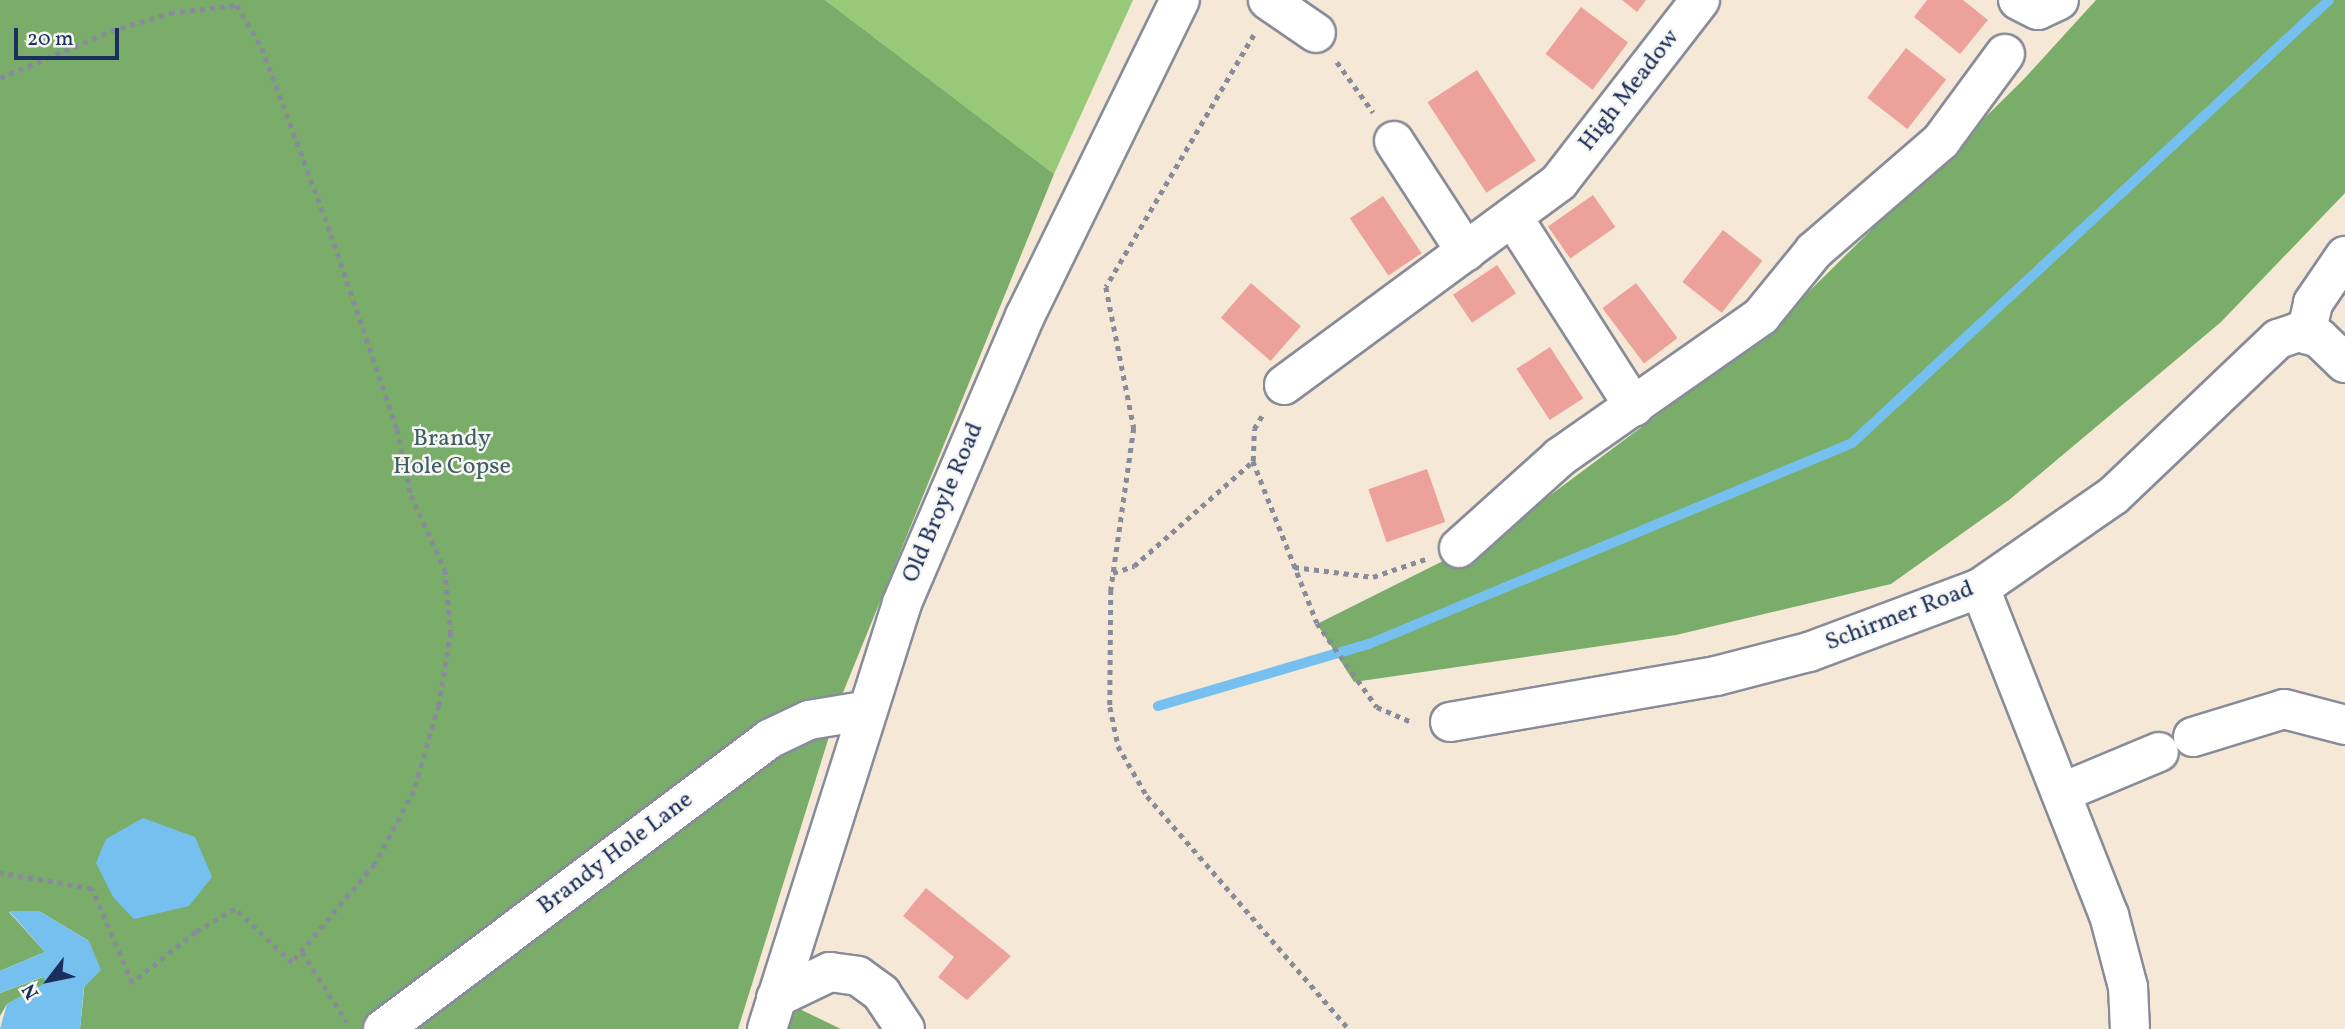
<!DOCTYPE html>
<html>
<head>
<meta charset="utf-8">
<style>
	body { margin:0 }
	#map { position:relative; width:2345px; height:1029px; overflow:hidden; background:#f5e8d6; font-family:Vollkorn,serif }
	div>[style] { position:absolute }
	.green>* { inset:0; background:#98c979 }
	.forest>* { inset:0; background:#7aad69 }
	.water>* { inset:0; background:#76c0ef }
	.stream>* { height:10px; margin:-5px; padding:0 5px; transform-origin:5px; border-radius:5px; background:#76c0ef }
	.building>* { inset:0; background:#eda19b; transform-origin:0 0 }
	.path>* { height:4.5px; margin-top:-2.25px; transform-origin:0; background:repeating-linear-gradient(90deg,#888c9a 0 5px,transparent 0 10px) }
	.roads { filter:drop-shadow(2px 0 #888c9a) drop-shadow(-2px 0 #888c9a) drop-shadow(0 2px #888c9a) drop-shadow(0 -2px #888c9a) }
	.minor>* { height:38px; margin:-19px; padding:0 19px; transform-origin:19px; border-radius:19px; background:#fff }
	.major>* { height:38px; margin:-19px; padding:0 19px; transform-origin:19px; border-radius:19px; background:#fff }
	span { translate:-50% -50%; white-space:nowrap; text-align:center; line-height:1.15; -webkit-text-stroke:5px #f6f6f2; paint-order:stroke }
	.street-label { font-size:24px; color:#1b2f5e }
	.park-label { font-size:24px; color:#405d66 }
	.north { position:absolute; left:14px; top:945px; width:70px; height:70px; -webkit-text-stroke:5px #f6f6f2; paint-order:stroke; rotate:238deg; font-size:19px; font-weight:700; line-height:28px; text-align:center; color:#1b2f5e }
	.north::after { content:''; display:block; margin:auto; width:24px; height:32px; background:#1b2f5e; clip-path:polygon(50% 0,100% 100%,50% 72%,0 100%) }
	.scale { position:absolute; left:14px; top:28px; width:105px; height:32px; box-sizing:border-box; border:4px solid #1b2f5e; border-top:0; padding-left:9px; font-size:21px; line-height:24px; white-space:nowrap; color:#1b2f5e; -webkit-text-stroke:5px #f6f6f2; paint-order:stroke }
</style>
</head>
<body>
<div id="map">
	<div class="green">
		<div style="clip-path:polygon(825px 0,1133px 0,1054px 174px)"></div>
	</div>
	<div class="forest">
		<div style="clip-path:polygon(0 0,825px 0,1054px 174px,842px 695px,738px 1029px,80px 1029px,89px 941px,39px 911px,9px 912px,45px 952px,0 971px)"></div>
		<div style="clip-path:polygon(2096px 0,2345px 0,2345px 193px,2221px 322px,2009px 500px,1891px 584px,1676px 635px,1354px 682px,1317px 624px,1501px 532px,1766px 334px,2023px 80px)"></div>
		<div style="clip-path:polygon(43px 977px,48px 983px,7px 1004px,0 1016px,0 993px)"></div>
		<div style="clip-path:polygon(785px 1002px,841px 1029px,778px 1029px)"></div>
	</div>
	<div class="water">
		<div style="clip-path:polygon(143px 818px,195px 837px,212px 877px,189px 906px,134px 919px,113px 897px,96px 863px,106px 839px)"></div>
		<div style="clip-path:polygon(9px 911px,39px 911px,89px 941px,101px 970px,84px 987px,80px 1029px,0 1029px,7px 1004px,47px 982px,42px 977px,0 993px,0 971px,45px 952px)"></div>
	</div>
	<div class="stream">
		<div style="left:1158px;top:706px;width:220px;rotate:-16.4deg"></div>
		<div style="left:1369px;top:644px;width:523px;rotate:-22.59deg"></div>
		<div style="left:1852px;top:443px;width:651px;rotate:-42.88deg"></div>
	</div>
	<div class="building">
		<div style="clip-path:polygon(1622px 0,1646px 0,1637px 12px)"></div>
		<div style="clip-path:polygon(1927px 0,1963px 0,1988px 20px,1960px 54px,1914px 17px)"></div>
		<div style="left:1581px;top:7px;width:59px;height:59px;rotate:37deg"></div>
		<div style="left:1906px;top:48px;width:51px;height:63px;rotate:38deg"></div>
		<div style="left:1477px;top:70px;width:108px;height:59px;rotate:57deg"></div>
		<div style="left:1593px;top:195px;width:39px;height:55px;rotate:55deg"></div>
		<div style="left:1383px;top:196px;width:69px;height:40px;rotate:56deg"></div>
		<div style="left:1723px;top:230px;width:50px;height:66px;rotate:38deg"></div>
		<div style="left:1497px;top:265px;width:34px;height:53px;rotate:56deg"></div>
		<div style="left:1251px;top:283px;width:66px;height:46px;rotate:41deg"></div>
		<div style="left:1636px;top:283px;width:69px;height:42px;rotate:53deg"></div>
		<div style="left:1550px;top:347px;width:61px;height:40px;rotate:57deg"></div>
		<div style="left:1427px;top:469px;width:56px;height:62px;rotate:71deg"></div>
		<div style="clip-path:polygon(926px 888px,1011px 956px,967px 1000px,938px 977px,954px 957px,903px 916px)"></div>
	</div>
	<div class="path">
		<div style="left:1254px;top:35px;width:292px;rotate:120.4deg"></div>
		<div style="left:1106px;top:287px;width:144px;rotate:78.8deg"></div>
		<div style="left:1134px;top:428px;width:164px;rotate:98.1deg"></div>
		<div style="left:1111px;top:590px;width:117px;rotate:90.5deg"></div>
		<div style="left:1110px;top:707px;width:40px;rotate:78deg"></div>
		<div style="left:1118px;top:746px;width:58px;rotate:59.9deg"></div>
		<div style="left:1147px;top:796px;width:308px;rotate:49.1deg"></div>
		<div style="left:1337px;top:62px;width:62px;rotate:54.2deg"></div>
		<div style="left:0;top:78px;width:121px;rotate:-22.9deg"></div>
		<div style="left:111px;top:31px;width:62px;rotate:-17deg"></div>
		<div style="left:170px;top:13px;width:67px;rotate:-6.8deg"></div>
		<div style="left:237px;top:5px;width:50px;rotate:59.8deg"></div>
		<div style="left:262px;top:48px;width:198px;rotate:69.6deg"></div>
		<div style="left:331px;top:234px;width:206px;rotate:71.3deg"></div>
		<div style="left:397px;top:429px;width:67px;rotate:78deg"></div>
		<div style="left:411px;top:495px;width:82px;rotate:65.6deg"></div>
		<div style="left:445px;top:570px;width:62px;rotate:84.5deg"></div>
		<div style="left:451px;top:632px;width:74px;rotate:99.3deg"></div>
		<div style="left:439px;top:705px;width:90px;rotate:106.2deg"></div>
		<div style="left:414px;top:791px;width:83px;rotate:118.1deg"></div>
		<div style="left:375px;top:864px;width:129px;rotate:130deg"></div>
		<div style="left:292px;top:963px;width:79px;rotate:-136.5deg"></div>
		<div style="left:235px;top:909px;width:45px;rotate:149.5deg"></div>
		<div style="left:196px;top:932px;width:82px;rotate:141.4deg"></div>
		<div style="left:132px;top:983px;width:102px;rotate:-113.1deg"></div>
		<div style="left:92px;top:889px;width:93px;rotate:-170.1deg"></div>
		<div style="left:1253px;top:461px;width:174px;rotate:68.4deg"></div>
		<div style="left:1317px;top:623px;width:103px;rotate:54.5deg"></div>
		<div style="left:1377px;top:707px;width:40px;rotate:23.4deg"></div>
		<div style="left:1294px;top:567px;width:80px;rotate:7.2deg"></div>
		<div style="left:1373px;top:577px;width:56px;rotate:-18.8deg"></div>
		<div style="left:1113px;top:573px;width:22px;rotate:-18deg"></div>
		<div style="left:1134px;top:566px;width:159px;rotate:-41.4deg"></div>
		<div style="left:1253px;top:461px;width:32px;rotate:-88deg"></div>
		<div style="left:1254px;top:429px;width:17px;rotate:-59deg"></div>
		<div style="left:302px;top:952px;width:83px;rotate:57.3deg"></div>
	</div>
	<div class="roads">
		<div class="minor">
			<div style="left:1268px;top:0;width:58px;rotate:34.5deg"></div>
			<div style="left:2018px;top:0;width:22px;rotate:27deg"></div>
			<div style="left:2038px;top:10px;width:23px;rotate:-25deg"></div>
			<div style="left:1394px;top:141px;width:132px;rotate:57deg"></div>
			<div style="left:1514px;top:219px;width:223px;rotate:57.4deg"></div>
			<div style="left:2306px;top:334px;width:32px;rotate:-77deg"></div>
			<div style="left:2313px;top:303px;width:57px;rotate:-55.8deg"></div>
			<div style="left:1284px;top:385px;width:342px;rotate:-36.4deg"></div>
			<div style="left:1559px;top:182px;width:230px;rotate:-52.2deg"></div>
			<div style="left:1459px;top:548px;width:136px;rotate:-42deg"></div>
			<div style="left:1560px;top:457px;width:246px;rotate:-35deg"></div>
			<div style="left:1761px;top:316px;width:84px;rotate:-50.8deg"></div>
			<div style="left:1814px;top:251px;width:168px;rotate:-40.9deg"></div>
			<div style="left:1941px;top:141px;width:108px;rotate:-53.7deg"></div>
			<div style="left:1980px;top:588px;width:352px;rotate:68.5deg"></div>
			<div style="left:2109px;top:915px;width:74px;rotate:75.2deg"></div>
			<div style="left:2128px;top:987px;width:42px;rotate:87.3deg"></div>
			<div style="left:1450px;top:722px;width:270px;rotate:-9.8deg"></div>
			<div style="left:1716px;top:676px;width:96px;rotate:-14.5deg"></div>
			<div style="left:1809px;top:652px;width:183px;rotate:-20.5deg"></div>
			<div style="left:1980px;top:588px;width:162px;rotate:-34.7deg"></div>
			<div style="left:2113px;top:496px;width:228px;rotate:-43.6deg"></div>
			<div style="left:2278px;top:339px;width:21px;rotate:-19deg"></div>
			<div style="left:2298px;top:332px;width:22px;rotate:16deg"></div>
			<div style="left:2319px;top:338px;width:36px;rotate:44deg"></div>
			<div style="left:2193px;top:737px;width:95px;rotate:-17.1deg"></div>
			<div style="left:2284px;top:709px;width:63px;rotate:14.7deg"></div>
			<div style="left:2061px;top:793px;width:106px;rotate:-22.7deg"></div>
			<div style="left:776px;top:998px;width:60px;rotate:-25.7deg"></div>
			<div style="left:830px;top:972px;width:28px;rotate:8deg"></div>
			<div style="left:858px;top:976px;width:29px;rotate:36deg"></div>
			<div style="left:881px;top:993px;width:43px;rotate:56.3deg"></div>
			<div style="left:383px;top:1029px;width:483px;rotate:-36.9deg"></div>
			<div style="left:769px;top:739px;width:44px;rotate:-25.4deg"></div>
			<div style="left:809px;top:720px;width:55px;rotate:-9.5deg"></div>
		</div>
		<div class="major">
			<div style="left:767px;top:1029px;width:447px;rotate:-72.4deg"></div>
			<div style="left:902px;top:603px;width:312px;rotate:-66.8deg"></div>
			<div style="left:1025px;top:316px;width:352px;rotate:-63.9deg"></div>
		</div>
	</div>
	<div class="street-label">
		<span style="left:1630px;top:91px;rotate:-52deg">High Meadow</span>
		<span style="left:944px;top:503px;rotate:-67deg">Old Broyle Road</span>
		<span style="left:1900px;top:617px;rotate:-21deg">Schirmer Road</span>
		<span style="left:616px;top:854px;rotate:-37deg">Brandy Hole Lane</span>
	</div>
	<div class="park-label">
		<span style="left:452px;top:454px">Brandy<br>Hole Copse</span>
	</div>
	<div class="north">N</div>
	<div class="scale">20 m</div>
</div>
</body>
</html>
